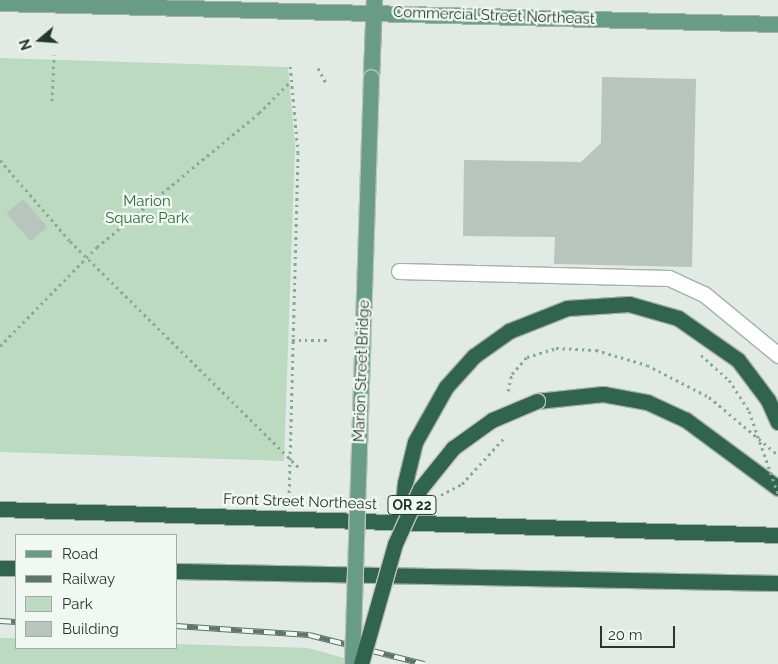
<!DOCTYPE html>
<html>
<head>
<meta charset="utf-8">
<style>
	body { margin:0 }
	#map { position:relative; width:778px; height:664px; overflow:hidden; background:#e1eae5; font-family:Raleway,sans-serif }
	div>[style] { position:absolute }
	.green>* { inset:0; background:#bcdabf }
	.building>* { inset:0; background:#b7c5bd; transform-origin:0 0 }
	.path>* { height:3px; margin-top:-1.5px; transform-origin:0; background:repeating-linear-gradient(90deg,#84ab99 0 2.5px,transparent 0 6.5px) }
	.roads { filter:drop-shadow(1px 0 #a4b1ab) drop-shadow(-1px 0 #a4b1ab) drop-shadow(0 1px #a4b1ab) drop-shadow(0 -1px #a4b1ab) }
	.minor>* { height:15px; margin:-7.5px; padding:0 7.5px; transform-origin:7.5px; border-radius:7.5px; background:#fff }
	.major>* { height:15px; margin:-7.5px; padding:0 7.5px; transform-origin:7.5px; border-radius:7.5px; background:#699c87 }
	.highway>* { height:15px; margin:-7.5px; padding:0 7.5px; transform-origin:7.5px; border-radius:7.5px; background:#316351 }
	.rail>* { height:5.5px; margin-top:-2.75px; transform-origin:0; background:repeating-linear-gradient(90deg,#f1f7f3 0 11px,#5d756b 0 22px); box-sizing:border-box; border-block:1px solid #5d756b }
	.path-bridge>* { height:3px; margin-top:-1.5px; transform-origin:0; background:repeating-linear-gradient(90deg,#84ab99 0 2.5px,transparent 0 6.5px) }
	.bridges { filter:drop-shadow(1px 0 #bdc4c1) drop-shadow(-1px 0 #bdc4c1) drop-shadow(0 1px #bdc4c1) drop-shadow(0 -1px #bdc4c1) }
	.major-bridge>* { height:15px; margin:-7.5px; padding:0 7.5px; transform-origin:7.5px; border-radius:7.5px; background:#699c87 }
	.highway-bridge>* { height:15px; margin:-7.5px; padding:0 7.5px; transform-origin:7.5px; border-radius:7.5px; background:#316351 }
	span { translate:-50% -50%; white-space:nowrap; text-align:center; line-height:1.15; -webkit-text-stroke:4.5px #f1f7f3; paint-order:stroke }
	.shield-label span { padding:1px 4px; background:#f1f7f3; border:1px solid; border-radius:4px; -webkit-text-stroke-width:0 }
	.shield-label { font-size:14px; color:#233930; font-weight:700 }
	.street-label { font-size:15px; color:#233930 }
	.park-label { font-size:15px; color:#316d3e }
	.legend { position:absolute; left:15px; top:534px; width:162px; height:115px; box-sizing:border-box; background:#f1f7f3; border:1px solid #9faba5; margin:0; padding:6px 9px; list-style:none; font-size:15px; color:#233930 }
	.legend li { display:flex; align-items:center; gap:10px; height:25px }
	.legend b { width:25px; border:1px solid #9faba5 }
	.north { position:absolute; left:15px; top:15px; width:50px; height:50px; -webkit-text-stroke:4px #f1f7f3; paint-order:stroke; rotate:252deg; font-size:14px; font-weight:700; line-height:20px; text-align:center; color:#233930 }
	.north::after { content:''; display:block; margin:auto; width:18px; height:22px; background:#233930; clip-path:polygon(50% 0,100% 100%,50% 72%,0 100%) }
	.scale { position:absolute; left:600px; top:626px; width:75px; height:22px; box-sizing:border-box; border:2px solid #233930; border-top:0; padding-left:6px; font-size:15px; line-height:18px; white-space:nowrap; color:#233930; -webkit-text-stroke:4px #f1f7f3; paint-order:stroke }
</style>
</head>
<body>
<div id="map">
	<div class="green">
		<div style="clip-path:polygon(0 58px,288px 67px,295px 146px,284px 461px,0 452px)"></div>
		<div style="clip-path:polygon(0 638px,16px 638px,16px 648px,176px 648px,176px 644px,308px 648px,366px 664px,0 664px)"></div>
	</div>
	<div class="building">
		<div style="clip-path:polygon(602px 77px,696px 79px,692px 267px,554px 264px,555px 237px,463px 236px,464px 160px,581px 162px,601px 143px)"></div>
		<div style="left:23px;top:199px;width:37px;height:22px;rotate:49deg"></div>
	</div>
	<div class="path">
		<div style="left:318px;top:68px;width:19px;rotate:62deg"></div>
		<div style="left:52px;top:101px;width:46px;rotate:-87.5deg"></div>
		<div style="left:0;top:160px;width:107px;rotate:49.2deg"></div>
		<div style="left:70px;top:241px;width:322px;rotate:44.7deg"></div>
		<div style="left:292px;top:340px;width:35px"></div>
		<div style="left:0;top:346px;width:139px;rotate:-45.6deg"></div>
		<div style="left:97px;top:247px;width:210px;rotate:-39.6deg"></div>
		<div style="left:259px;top:113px;width:45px;rotate:-45deg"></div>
		<div style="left:508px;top:391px;width:17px;rotate:-77deg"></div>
		<div style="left:512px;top:374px;width:23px;rotate:-49deg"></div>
		<div style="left:527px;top:357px;width:30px;rotate:-17deg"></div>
		<div style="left:556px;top:348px;width:40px;rotate:2.9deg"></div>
		<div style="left:596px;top:350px;width:53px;rotate:16.4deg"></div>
		<div style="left:647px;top:365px;width:70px;rotate:27.3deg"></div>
		<div style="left:709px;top:397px;width:90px;rotate:40deg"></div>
		<div style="left:441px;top:495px;width:24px;rotate:-28deg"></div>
		<div style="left:462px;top:484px;width:62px;rotate:-47.6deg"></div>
		<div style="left:289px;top:499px;width:346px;rotate:-88.5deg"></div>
		<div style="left:298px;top:153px;width:90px;rotate:-95.1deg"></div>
	</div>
	<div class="roads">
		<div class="minor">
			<div style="left:399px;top:271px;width:270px;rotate:1.5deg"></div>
			<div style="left:669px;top:278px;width:38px;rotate:25deg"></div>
			<div style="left:704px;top:294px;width:96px;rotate:39.5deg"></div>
		</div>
		<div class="major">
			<div style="left:0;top:3px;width:778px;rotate:1.55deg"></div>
			<div style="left:371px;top:77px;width:77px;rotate:-87.8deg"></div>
		</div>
		<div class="highway">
			<div style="left:537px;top:401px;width:66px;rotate:-6.1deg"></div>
			<div style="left:603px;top:394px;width:45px;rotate:10.3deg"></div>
			<div style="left:647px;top:402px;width:43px;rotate:24.8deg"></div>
			<div style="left:686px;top:420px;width:114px;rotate:36.5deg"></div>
			<div style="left:0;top:509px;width:778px;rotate:1.91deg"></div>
			<div style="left:401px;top:523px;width:40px;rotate:-84.3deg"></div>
			<div style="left:405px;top:483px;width:42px;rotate:-76.3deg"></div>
			<div style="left:415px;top:442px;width:63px;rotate:-60.6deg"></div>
			<div style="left:446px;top:387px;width:42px;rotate:-47.9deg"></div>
			<div style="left:474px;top:356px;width:43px;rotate:-35.5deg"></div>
			<div style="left:509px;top:331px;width:62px;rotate:-21.6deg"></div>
			<div style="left:567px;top:308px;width:62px;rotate:-3.7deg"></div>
			<div style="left:629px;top:304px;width:51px;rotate:15.9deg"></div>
			<div style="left:678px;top:318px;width:73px;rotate:35deg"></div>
			<div style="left:738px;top:360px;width:50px;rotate:53.1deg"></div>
			<div style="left:768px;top:400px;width:24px;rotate:66deg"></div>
			<div style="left:0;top:568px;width:16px"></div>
			<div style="left:176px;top:571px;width:602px;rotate:1.14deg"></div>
		</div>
	</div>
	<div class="rail">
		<div style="left:0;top:621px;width:16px;rotate:4deg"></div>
		<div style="left:176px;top:626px;width:133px;rotate:3.9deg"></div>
		<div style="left:309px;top:635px;width:119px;rotate:14.2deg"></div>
	</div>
	<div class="path-bridge">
		<div style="left:701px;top:355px;width:38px;rotate:42deg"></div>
		<div style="left:729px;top:380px;width:37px;rotate:57deg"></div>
		<div style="left:749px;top:411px;width:88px;rotate:70.7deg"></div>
	</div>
	<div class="bridges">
		<div class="major-bridge">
			<div style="left:352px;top:664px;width:587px;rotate:-88.15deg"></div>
		</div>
		<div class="highway-bridge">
			<div style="left:361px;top:664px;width:125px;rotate:-74.2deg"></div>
			<div style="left:395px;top:544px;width:60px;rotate:-65.6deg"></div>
			<div style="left:420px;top:489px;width:53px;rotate:-51.2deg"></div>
			<div style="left:453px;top:448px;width:48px;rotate:-35.7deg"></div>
			<div style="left:492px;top:420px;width:49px;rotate:-22.9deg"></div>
		</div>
	</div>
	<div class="shield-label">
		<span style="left:412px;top:505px">OR 22</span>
	</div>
	<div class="street-label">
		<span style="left:494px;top:16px;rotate:2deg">Commercial Street Northeast</span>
		<span style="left:362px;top:371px;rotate:-88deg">Marion Street Bridge</span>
		<span style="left:300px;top:502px;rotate:2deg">Front Street Northeast</span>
	</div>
	<div class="park-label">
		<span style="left:147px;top:210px">Marion<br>Square Park</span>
	</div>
	<ul class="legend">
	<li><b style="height:6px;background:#699c87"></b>Road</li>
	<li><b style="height:6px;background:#5d756b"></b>Railway</li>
	<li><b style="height:14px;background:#bcdabf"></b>Park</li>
	<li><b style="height:14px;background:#b7c5bd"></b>Building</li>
	</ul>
	<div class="north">N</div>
	<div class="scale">20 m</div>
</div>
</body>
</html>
